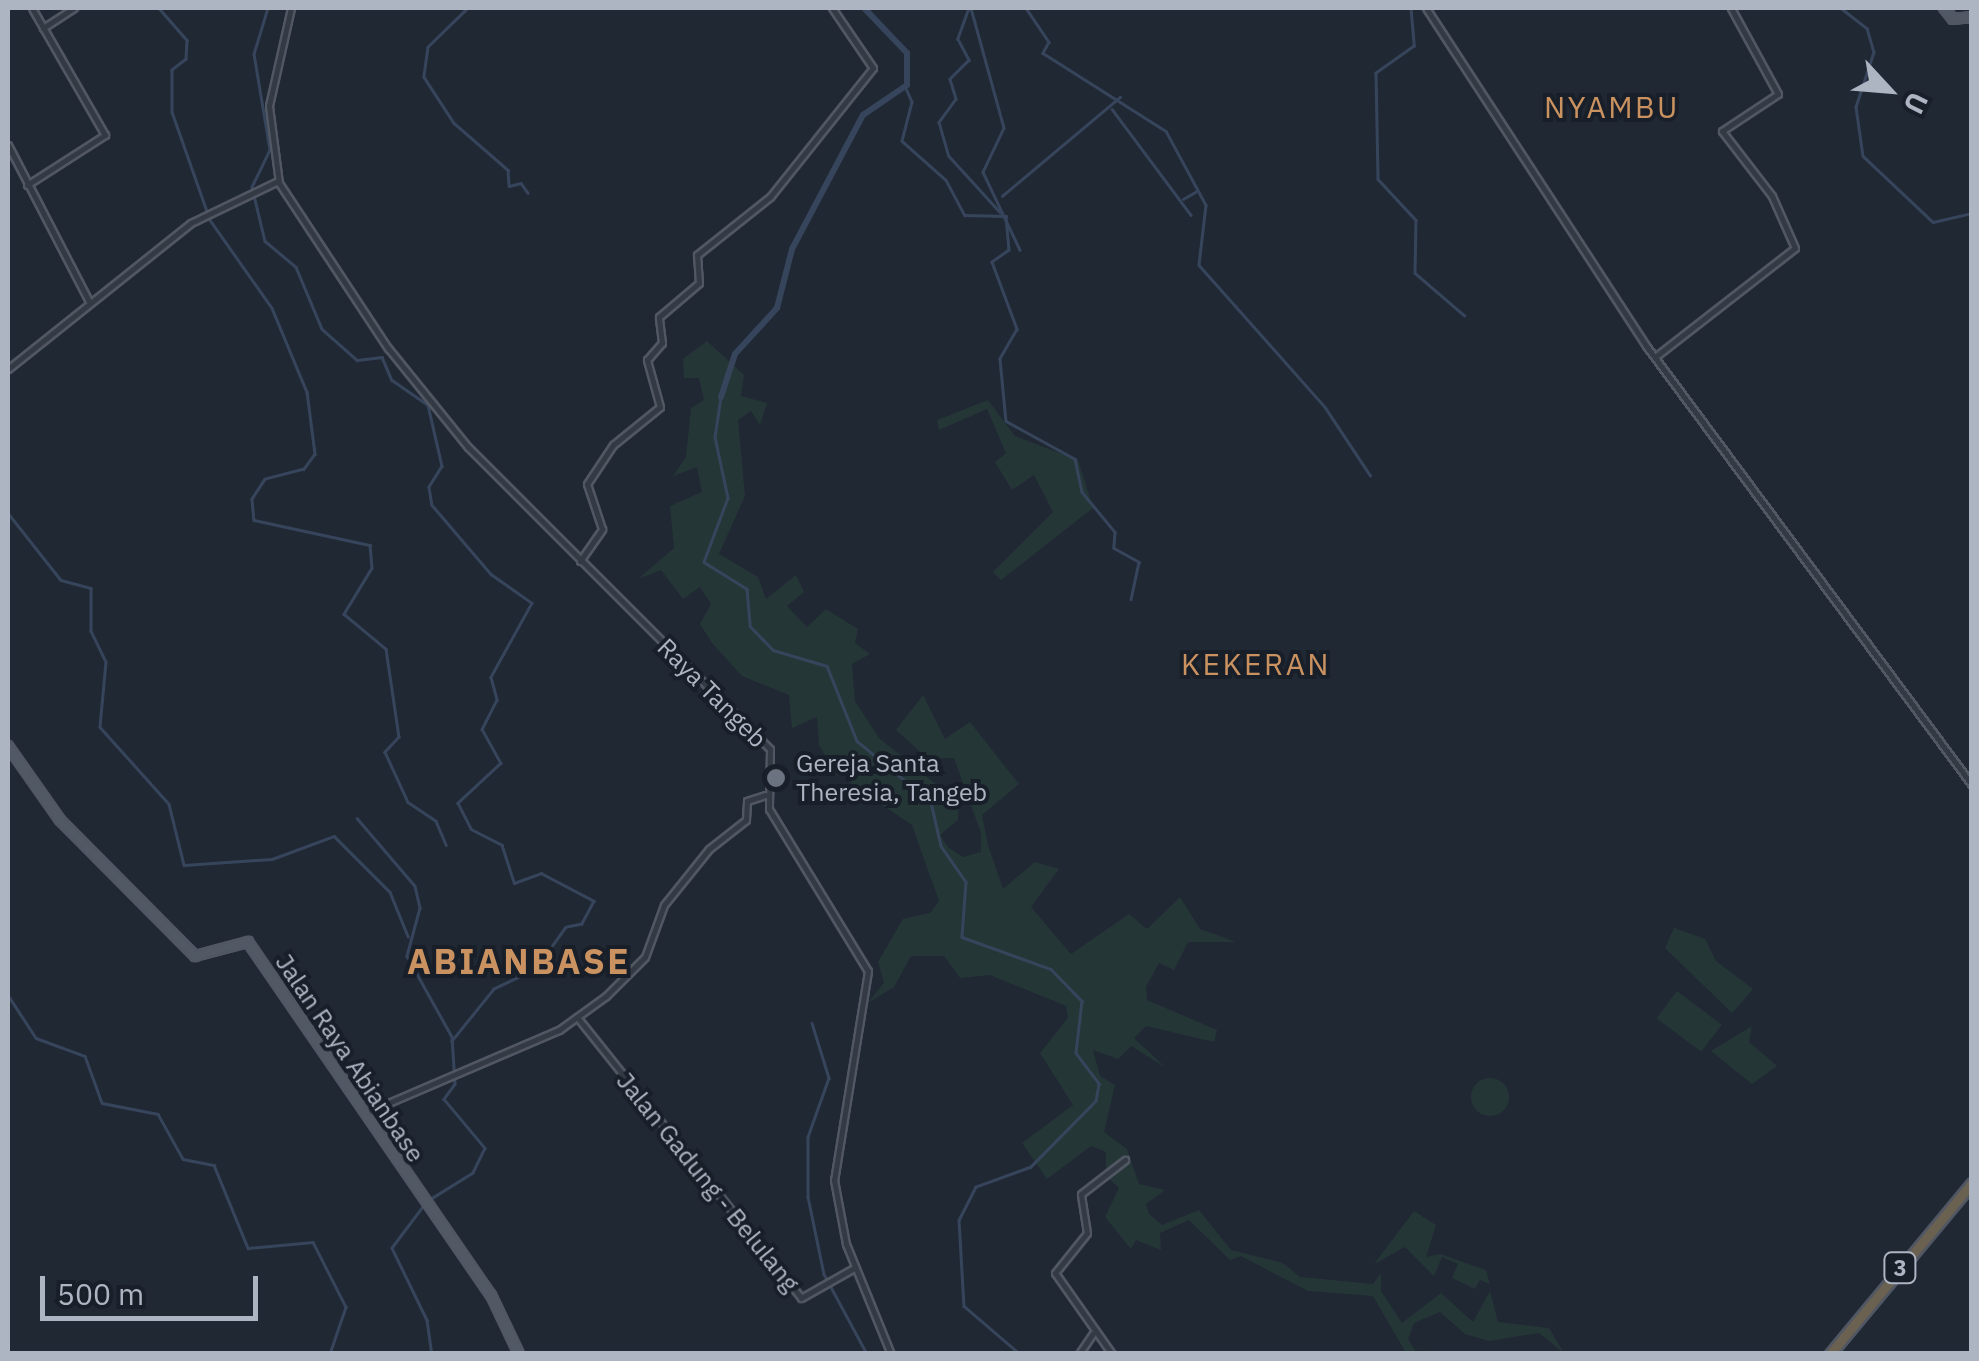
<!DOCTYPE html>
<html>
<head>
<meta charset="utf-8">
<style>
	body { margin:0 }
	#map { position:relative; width:1979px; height:1361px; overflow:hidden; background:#202834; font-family:"IBM Plex Sans",sans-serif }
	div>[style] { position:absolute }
	.green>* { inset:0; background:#253637; transform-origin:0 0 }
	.round { border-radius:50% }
	.stream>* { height:2.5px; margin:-1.25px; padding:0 1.25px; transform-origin:1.25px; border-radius:1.25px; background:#37455c }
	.river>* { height:6px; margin:-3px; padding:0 3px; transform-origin:3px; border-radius:3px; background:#37455c }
	.roads { filter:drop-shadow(2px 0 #515763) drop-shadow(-2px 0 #515763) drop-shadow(0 2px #515763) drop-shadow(0 -2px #515763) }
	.minor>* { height:5px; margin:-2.5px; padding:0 2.5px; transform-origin:2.5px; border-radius:2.5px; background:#343a44 }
	.major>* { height:8px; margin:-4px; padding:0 4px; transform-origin:4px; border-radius:4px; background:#515965 }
	.highway>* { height:9px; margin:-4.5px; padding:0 4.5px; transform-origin:4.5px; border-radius:4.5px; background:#6a6151 }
	.dots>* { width:28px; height:28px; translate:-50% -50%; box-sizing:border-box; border:5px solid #191f29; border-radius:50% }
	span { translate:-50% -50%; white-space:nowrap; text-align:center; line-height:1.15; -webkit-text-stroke:8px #191f29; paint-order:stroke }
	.shield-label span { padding:2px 8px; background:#191f29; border:2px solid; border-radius:8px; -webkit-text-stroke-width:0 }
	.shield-label { font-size:22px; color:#adb4c2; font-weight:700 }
	.street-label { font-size:25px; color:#adb4c2 }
	.poi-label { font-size:25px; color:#adb4c2 }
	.left { translate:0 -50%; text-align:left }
	.quarter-label { font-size:30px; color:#ca9260; letter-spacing:2.5px }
	.district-label { font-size:35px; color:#ca9260; font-weight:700; letter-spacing:2.5px }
	.frame { position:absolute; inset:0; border:10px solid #adb4c2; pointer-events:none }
	.north { position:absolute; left:1839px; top:40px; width:100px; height:100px; -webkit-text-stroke:8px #191f29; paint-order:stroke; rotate:116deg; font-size:28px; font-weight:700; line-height:40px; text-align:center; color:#adb4c2 }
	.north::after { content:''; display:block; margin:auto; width:35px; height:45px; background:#adb4c2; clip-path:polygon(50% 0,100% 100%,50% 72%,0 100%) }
	.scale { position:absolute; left:40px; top:1276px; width:218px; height:45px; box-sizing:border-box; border:5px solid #adb4c2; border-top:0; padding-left:12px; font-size:30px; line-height:35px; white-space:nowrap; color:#adb4c2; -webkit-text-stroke:8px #191f29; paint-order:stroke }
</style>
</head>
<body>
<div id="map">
	<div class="green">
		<div style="clip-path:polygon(707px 341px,744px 375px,741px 396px,767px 403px,760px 425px,751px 411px,738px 420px,745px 496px,719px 554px,758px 577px,766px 599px,796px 575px,804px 592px,787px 606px,807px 627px,826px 609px,858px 629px,855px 643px,870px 654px,852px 664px,855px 701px,879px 738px,959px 803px,958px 820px,940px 835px,948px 847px,963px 857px,981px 852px,981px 833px,954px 758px,927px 758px,896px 730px,923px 695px,945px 739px,970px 722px,1019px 784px,982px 815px,988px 845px,1003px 889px,1035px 862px,1059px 869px,1031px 907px,1071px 954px,1129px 914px,1147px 929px,1180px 897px,1200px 929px,1236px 942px,1188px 942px,1174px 970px,1159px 963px,1146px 987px,1147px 1000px,1217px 1030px,1214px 1042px,1146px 1026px,1134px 1038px,1166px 1068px,1131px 1046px,1118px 1059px,1093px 1050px,1100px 1076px,1115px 1085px,1104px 1132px,1127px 1149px,1139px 1184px,1165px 1190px,1146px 1204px,1149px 1214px,1162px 1225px,1199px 1210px,1231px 1250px,1283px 1263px,1300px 1277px,1373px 1284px,1381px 1273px,1381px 1291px,1402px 1323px,1441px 1293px,1473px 1322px,1490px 1291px,1498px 1322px,1549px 1328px,1564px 1353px,1539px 1333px,1489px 1341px,1465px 1334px,1440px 1312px,1414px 1323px,1408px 1339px,1415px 1350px,1439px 1344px,1406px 1353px,1373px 1296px,1308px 1291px,1241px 1256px,1230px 1260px,1189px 1220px,1160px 1233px,1161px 1250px,1136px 1240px,1131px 1249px,1105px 1217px,1119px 1188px,1106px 1176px,1106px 1152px,1091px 1146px,1047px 1179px,1022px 1143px,1073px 1105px,1040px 1053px,1068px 1018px,1066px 1006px,990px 975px,960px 978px,944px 956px,911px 956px,894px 987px,868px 1003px,884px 983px,878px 962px,903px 919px,930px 913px,939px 901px,912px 825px,851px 784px,851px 774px,837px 775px,819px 745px,817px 717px,792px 728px,789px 695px,742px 676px,712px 643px,700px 624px,711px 604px,700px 587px,683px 599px,661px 570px,638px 579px,674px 548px,670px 506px,702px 492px,697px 467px,673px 476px,686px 457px,691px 408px,704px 400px,699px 378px,684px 378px,683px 359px)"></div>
		<div style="clip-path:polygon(988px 400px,1015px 436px,1078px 460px,1093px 508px,1001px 580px,993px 572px,1053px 512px,1034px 475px,1012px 490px,995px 462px,1006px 453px,987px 409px,939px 430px,937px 420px)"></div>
		<div style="clip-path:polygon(1674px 928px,1705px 939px,1716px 961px,1753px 989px,1732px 1013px,1665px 948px)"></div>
		<div style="left:1677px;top:991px;width:56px;height:34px;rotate:37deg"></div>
		<div style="clip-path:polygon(1752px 1026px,1749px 1042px,1777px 1066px,1752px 1084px,1711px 1051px)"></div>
		<div class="round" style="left:1471px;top:1078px;width:38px;height:38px"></div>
		<div style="clip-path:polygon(1414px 1211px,1436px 1225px,1426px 1257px,1440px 1254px,1486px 1270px,1490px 1284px,1480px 1280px,1475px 1289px,1452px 1278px,1458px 1264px,1442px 1257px,1434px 1276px,1405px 1247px,1374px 1264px)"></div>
	</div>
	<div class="stream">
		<div style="left:159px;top:8px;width:43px;rotate:48.8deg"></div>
		<div style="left:187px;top:40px;width:19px;rotate:93deg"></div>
		<div style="left:186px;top:59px;width:18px;rotate:142deg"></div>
		<div style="left:172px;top:70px;width:42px;rotate:90deg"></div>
		<div style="left:172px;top:112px;width:114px;rotate:70.6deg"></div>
		<div style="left:210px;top:220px;width:108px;rotate:54.8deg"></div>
		<div style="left:272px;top:308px;width:91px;rotate:67.4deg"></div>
		<div style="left:307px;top:392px;width:63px;rotate:82.6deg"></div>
		<div style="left:315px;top:454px;width:19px;rotate:126deg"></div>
		<div style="left:304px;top:469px;width:40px;rotate:165.6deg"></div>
		<div style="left:265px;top:479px;width:24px;rotate:123deg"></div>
		<div style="left:252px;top:499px;width:21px;rotate:85deg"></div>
		<div style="left:254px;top:520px;width:119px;rotate:12.2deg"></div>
		<div style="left:370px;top:545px;width:23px;rotate:85deg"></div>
		<div style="left:372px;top:568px;width:54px;rotate:121.3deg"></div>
		<div style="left:344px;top:614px;width:55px;rotate:39.8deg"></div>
		<div style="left:386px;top:649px;width:89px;rotate:81.6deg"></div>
		<div style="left:399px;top:737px;width:21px;rotate:133deg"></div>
		<div style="left:385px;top:752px;width:55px;rotate:65.3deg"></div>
		<div style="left:408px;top:802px;width:34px;rotate:34deg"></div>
		<div style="left:436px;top:821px;width:26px;rotate:67deg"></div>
		<div style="left:268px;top:8px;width:48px;rotate:106.9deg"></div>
		<div style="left:254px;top:54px;width:97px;rotate:80.5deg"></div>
		<div style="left:270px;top:150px;width:41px;rotate:115.9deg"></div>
		<div style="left:252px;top:187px;width:56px;rotate:76.5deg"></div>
		<div style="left:265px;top:241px;width:40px;rotate:40deg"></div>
		<div style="left:296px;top:267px;width:67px;rotate:67.2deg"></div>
		<div style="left:322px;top:329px;width:47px;rotate:41.5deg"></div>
		<div style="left:357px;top:360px;width:25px;rotate:-7deg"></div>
		<div style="left:382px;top:357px;width:25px;rotate:67deg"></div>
		<div style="left:392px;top:380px;width:44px;rotate:34.8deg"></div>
		<div style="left:428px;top:405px;width:63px;rotate:77.1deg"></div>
		<div style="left:442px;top:466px;width:25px;rotate:122deg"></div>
		<div style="left:429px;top:487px;width:18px;rotate:81deg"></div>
		<div style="left:432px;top:505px;width:91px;rotate:49.5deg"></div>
		<div style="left:491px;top:574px;width:50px;rotate:35.3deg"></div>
		<div style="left:532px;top:603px;width:85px;rotate:119deg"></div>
		<div style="left:491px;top:677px;width:24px;rotate:75deg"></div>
		<div style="left:497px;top:700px;width:33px;rotate:117deg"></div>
		<div style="left:482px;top:729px;width:39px;rotate:61deg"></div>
		<div style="left:501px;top:763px;width:59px;rotate:137.1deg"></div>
		<div style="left:458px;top:803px;width:29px;rotate:63deg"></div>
		<div style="left:471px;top:829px;width:35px;rotate:27deg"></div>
		<div style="left:502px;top:845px;width:40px;rotate:72deg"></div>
		<div style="left:514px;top:883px;width:29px;rotate:-20deg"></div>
		<div style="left:541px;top:873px;width:60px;rotate:27.8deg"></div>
		<div style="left:594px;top:901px;width:26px;rotate:118deg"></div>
		<div style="left:582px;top:924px;width:16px;rotate:169deg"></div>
		<div style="left:566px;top:927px;width:52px;rotate:125.5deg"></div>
		<div style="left:536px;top:969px;width:47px;rotate:154.5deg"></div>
		<div style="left:494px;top:989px;width:67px;rotate:128.9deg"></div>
		<div style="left:468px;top:8px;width:56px;rotate:135.7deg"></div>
		<div style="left:428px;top:47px;width:30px;rotate:98deg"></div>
		<div style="left:424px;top:77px;width:55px;rotate:56.9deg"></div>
		<div style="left:454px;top:123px;width:72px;rotate:41deg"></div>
		<div style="left:508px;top:170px;width:16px;rotate:86deg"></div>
		<div style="left:509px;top:186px;width:12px;rotate:-14deg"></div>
		<div style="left:521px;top:183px;width:12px;rotate:55deg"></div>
		<div style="left:969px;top:8px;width:33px;rotate:110deg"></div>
		<div style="left:958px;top:39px;width:24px;rotate:62deg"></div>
		<div style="left:969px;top:60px;width:27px;rotate:135deg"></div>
		<div style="left:950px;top:79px;width:21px;rotate:73deg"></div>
		<div style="left:956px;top:99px;width:29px;rotate:126deg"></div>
		<div style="left:939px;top:122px;width:35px;rotate:74deg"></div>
		<div style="left:949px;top:156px;width:76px;rotate:47.7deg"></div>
		<div style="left:971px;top:8px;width:124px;rotate:74.6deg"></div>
		<div style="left:1004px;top:128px;width:49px;rotate:115.5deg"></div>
		<div style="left:983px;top:172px;width:86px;rotate:64.6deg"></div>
		<div style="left:1026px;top:8px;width:41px;rotate:55.9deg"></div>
		<div style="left:1049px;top:42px;width:13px;rotate:119deg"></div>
		<div style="left:1043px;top:53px;width:146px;rotate:32.4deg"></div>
		<div style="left:1166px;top:131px;width:84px;rotate:61.6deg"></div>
		<div style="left:1206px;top:205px;width:60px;rotate:96.7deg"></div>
		<div style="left:1199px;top:265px;width:190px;rotate:48.4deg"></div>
		<div style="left:1325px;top:407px;width:82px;rotate:56.5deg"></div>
		<div style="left:1411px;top:8px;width:38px;rotate:85deg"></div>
		<div style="left:1414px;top:46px;width:47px;rotate:144.6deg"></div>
		<div style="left:1376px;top:73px;width:106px;rotate:88.9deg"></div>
		<div style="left:1378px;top:179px;width:56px;rotate:47.2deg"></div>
		<div style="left:1416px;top:220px;width:53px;rotate:91.1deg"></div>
		<div style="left:1415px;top:273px;width:65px;rotate:40.6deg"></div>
		<div style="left:1841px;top:8px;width:33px;rotate:38deg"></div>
		<div style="left:1867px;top:28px;width:25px;rotate:74deg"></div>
		<div style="left:1874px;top:52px;width:58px;rotate:108.1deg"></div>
		<div style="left:1856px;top:107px;width:49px;rotate:81.9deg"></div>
		<div style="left:1863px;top:156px;width:96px;rotate:43.3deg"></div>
		<div style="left:1933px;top:222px;width:40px;rotate:-13deg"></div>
		<div style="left:905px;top:86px;width:17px;rotate:66deg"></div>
		<div style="left:912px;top:102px;width:40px;rotate:104.4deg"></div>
		<div style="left:902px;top:141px;width:59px;rotate:41.6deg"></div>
		<div style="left:946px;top:180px;width:40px;rotate:62deg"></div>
		<div style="left:965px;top:215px;width:41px;rotate:1.4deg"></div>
		<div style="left:1006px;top:216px;width:34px;rotate:85deg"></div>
		<div style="left:1009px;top:250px;width:21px;rotate:145deg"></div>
		<div style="left:992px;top:262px;width:72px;rotate:69.5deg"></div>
		<div style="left:1017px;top:329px;width:34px;rotate:120deg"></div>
		<div style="left:1000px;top:359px;width:62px;rotate:84.5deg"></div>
		<div style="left:1006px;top:421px;width:79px;rotate:28.8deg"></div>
		<div style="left:1075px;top:459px;width:34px;rotate:78deg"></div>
		<div style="left:1082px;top:492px;width:52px;rotate:50.5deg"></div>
		<div style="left:1115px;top:532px;width:16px;rotate:94deg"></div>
		<div style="left:1114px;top:548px;width:29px;rotate:29deg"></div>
		<div style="left:1139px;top:562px;width:38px;rotate:102deg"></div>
		<div style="left:1112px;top:109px;width:132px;rotate:53.3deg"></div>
		<div style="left:1002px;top:196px;width:154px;rotate:-40deg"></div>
		<div style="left:1183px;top:199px;width:16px;rotate:-30deg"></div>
		<div style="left:721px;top:397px;width:40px;rotate:98.5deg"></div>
		<div style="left:715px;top:437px;width:62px;rotate:78deg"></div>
		<div style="left:728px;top:498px;width:68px;rotate:110.6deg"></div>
		<div style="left:704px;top:562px;width:51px;rotate:32.1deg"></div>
		<div style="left:747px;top:589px;width:37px;rotate:85deg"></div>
		<div style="left:750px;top:626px;width:33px;rotate:46deg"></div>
		<div style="left:773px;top:650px;width:56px;rotate:16.5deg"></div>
		<div style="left:827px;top:666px;width:81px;rotate:68.2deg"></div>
		<div style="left:857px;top:741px;width:96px;rotate:39.5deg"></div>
		<div style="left:931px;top:802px;width:45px;rotate:77.2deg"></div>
		<div style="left:941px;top:846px;width:44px;rotate:55.2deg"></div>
		<div style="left:966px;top:882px;width:55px;rotate:94.2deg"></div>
		<div style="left:962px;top:937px;width:95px;rotate:19.8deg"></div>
		<div style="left:1051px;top:969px;width:45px;rotate:45.9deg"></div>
		<div style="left:1082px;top:1001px;width:52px;rotate:96.6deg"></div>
		<div style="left:1076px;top:1053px;width:39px;rotate:53deg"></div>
		<div style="left:1099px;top:1084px;width:17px;rotate:100deg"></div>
		<div style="left:1096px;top:1101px;width:93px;rotate:134.6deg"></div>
		<div style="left:1031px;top:1167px;width:59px;rotate:160deg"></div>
		<div style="left:976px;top:1187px;width:37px;rotate:117deg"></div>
		<div style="left:959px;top:1220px;width:86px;rotate:86.7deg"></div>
		<div style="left:964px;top:1306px;width:74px;rotate:40.6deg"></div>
		<div style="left:8px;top:513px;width:85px;rotate:51.7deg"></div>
		<div style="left:61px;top:580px;width:31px;rotate:15deg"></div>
		<div style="left:91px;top:588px;width:43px;rotate:90deg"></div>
		<div style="left:91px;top:631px;width:34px;rotate:64deg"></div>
		<div style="left:106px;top:662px;width:65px;rotate:95.3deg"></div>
		<div style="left:100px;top:727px;width:103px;rotate:48.1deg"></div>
		<div style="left:169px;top:804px;width:63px;rotate:76.2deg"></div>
		<div style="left:184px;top:865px;width:88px;rotate:-3.9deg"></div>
		<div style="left:272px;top:859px;width:66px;rotate:-20.4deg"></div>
		<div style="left:334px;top:836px;width:79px;rotate:45deg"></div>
		<div style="left:390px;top:892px;width:48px;rotate:67.8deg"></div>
		<div style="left:357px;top:818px;width:89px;rotate:49.5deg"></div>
		<div style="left:415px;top:886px;width:23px;rotate:77deg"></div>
		<div style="left:420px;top:908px;width:50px;rotate:105.2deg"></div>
		<div style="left:407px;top:956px;width:93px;rotate:60.9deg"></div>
		<div style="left:452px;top:1037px;width:47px;rotate:86.3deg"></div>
		<div style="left:455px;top:1084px;width:19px;rotate:126deg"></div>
		<div style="left:444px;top:1099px;width:64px;rotate:50.1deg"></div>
		<div style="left:485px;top:1148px;width:28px;rotate:116deg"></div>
		<div style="left:473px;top:1173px;width:49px;rotate:148.2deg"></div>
		<div style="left:8px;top:995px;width:51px;rotate:56.9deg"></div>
		<div style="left:36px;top:1038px;width:52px;rotate:20.2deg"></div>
		<div style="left:85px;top:1056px;width:50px;rotate:70.1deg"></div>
		<div style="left:102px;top:1103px;width:57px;rotate:11.1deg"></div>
		<div style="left:158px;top:1114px;width:51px;rotate:60.9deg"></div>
		<div style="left:183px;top:1159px;width:32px;rotate:11deg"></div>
		<div style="left:214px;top:1165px;width:90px;rotate:67.7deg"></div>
		<div style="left:248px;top:1248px;width:65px;rotate:-5.3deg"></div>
		<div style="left:313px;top:1242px;width:73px;rotate:63.1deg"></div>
		<div style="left:346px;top:1307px;width:50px;rotate:108.8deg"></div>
		<div style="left:812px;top:1023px;width:58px;rotate:72.8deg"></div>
		<div style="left:829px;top:1078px;width:63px;rotate:109.6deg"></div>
		<div style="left:808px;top:1137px;width:60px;rotate:90deg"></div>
		<div style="left:808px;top:1197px;width:79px;rotate:78.3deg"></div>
		<div style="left:824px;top:1274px;width:91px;rotate:61.7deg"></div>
		<div style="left:425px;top:1204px;width:55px;rotate:126.9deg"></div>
		<div style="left:392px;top:1248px;width:80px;rotate:64.1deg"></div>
		<div style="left:427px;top:1320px;width:34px;rotate:82deg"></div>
	</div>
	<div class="river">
		<div style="left:721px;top:397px;width:45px;rotate:-72deg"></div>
		<div style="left:735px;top:354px;width:62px;rotate:-47.6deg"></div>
		<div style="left:777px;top:308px;width:61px;rotate:-75.7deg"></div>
		<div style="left:792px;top:249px;width:152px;rotate:-62.1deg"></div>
		<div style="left:863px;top:115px;width:53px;rotate:-34.3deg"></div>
		<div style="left:907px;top:85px;width:32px;rotate:-90deg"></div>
		<div style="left:907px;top:53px;width:62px;rotate:-133.7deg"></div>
	</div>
	<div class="roads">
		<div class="minor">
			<div style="left:291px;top:8px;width:100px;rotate:102.7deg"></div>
			<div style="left:269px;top:106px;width:78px;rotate:82.6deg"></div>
			<div style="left:279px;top:183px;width:198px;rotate:56.6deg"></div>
			<div style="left:388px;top:348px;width:127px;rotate:51.1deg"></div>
			<div style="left:468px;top:447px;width:427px;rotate:45deg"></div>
			<div style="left:770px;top:749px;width:60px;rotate:91deg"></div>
			<div style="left:769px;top:809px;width:190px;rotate:58.6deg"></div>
			<div style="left:868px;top:971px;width:212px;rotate:99.2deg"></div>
			<div style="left:834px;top:1180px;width:65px;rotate:79.4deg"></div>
			<div style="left:846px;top:1244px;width:119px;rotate:67.8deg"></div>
			<div style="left:1426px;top:8px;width:405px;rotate:56.9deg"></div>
			<div style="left:1647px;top:347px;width:545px;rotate:53.42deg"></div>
			<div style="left:43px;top:28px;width:37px;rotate:-33deg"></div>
			<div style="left:8px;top:145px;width:176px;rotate:62.6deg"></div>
			<div style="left:27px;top:185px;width:93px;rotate:-32.7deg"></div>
			<div style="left:105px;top:135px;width:146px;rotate:-119.9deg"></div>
			<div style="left:1655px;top:357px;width:177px;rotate:-37.9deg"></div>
			<div style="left:1795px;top:248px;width:57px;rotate:-113.9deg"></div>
			<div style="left:1772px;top:196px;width:82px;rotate:-127.6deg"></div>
			<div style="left:1722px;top:131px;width:67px;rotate:-33.5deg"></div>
			<div style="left:1778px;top:94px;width:98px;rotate:-118.7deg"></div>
			<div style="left:8px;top:369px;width:234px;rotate:-38.6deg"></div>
			<div style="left:191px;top:223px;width:97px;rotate:-25.8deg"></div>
			<div style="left:580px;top:561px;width:39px;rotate:-55deg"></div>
			<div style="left:602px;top:529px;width:47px;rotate:-108.4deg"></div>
			<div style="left:587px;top:484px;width:47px;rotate:-56.3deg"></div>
			<div style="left:613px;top:445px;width:60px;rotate:-39deg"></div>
			<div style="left:660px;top:407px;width:49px;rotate:-105.5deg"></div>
			<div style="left:647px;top:360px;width:23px;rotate:-49deg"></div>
			<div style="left:662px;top:343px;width:26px;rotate:-97deg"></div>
			<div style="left:659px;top:317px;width:52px;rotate:-40.4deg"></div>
			<div style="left:699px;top:283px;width:28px;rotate:-94deg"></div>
			<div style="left:697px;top:255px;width:93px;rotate:-38.5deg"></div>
			<div style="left:770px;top:197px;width:165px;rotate:-51.4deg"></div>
			<div style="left:873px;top:68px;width:73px;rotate:-124.3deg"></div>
			<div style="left:577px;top:1017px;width:359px;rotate:51.4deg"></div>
			<div style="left:801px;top:1298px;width:61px;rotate:-29.5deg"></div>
			<div style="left:365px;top:1113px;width:211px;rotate:-23.2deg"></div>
			<div style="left:559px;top:1030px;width:58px;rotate:-35.9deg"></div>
			<div style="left:606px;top:996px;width:55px;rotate:-45deg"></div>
			<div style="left:645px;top:957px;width:55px;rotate:-69.9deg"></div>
			<div style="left:664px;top:905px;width:72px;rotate:-51.2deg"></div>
			<div style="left:709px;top:849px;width:47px;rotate:-38.1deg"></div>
			<div style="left:746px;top:820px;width:19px;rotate:-87deg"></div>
			<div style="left:747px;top:801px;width:19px;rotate:-18deg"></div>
			<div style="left:1079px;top:1354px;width:25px;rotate:-56deg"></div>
			<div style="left:1112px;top:1354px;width:99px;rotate:-125.1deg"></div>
			<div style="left:1055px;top:1273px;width:51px;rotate:-51.3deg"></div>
			<div style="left:1087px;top:1233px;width:39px;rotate:-99deg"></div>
			<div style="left:1081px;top:1194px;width:56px;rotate:-37.7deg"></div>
		</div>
		<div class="major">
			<div style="left:1944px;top:8px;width:14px;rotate:51deg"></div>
			<div style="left:1953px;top:19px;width:19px;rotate:-6deg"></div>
			<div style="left:8px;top:746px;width:90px;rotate:54.9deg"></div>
			<div style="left:60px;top:820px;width:192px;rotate:45.2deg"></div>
			<div style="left:195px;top:956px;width:55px;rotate:-14.8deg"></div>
			<div style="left:248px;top:942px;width:429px;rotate:55.5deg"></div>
			<div style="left:491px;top:1295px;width:65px;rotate:64.6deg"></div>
		</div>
		<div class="highway">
			<div style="left:1830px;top:1354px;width:222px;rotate:-50.3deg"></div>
		</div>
	</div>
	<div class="dots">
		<div style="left:776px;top:778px;background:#6b7280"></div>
	</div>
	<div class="shield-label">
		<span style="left:1900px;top:1268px">3</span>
	</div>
	<div class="street-label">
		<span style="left:712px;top:693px;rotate:45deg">Raya Tangeb</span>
		<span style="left:350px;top:1058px;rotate:56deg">Jalan Raya Abianbase</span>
		<span style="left:708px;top:1182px;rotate:51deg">Jalan Gadung - Belulang</span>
	</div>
	<div class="poi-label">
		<span class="left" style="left:796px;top:778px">Gereja Santa<br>Theresia, Tangeb</span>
	</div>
	<div class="quarter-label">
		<span style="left:1612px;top:107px">NYAMBU</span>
		<span style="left:1256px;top:664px">KEKERAN</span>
	</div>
	<div class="district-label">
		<span style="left:519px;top:961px">ABIANBASE</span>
	</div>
	<div class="frame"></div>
	<div class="north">U</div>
	<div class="scale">500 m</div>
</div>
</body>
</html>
